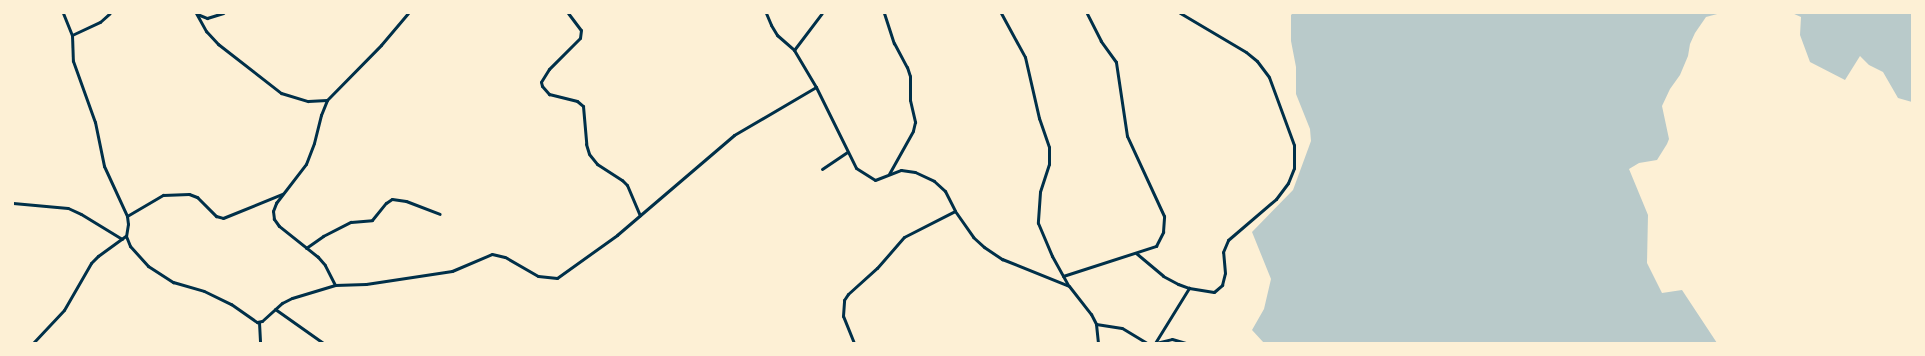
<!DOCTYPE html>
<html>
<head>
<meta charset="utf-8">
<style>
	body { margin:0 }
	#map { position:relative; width:1925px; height:356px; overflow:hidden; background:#fdf0d5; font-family:Montserrat,sans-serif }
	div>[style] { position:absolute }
	.green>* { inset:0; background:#b9caca }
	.minor>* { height:3px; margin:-1.5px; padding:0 1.5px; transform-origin:1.5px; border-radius:1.5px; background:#003049 }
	span { translate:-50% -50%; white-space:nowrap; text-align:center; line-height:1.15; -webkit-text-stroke:3px #fdf0d5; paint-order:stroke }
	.frame { position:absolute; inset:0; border:14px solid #fdf0d5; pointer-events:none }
</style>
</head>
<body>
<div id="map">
	<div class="green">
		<div style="clip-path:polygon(1293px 13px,1721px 13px,1706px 17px,1695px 33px,1690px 44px,1688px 56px,1680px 75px,1670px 89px,1662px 106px,1669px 139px,1667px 144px,1657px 160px,1639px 163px,1629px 169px,1648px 215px,1647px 263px,1662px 293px,1682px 290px,1717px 343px,1264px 343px,1252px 330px,1264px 309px,1271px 279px,1252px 232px,1293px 190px,1311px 141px,1310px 129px,1296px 94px,1296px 67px,1291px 41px,1291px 15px)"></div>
		<div style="clip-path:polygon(1792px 13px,1912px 13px,1912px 102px,1898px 98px,1883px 72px,1869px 65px,1860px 56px,1845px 80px,1810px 62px,1800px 35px,1801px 17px)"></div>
	</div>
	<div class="minor">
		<div style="left:63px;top:13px;width:24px;rotate:68deg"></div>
		<div style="left:72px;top:35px;width:26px;rotate:88deg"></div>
		<div style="left:73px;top:61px;width:65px;rotate:70.2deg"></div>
		<div style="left:95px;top:122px;width:45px;rotate:78.4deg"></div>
		<div style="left:104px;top:166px;width:55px;rotate:65.3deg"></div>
		<div style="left:127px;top:216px;width:8px;rotate:83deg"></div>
		<div style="left:128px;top:224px;width:12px;rotate:99deg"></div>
		<div style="left:126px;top:236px;width:11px;rotate:68deg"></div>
		<div style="left:130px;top:246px;width:27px;rotate:48deg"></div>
		<div style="left:148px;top:266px;width:30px;rotate:33deg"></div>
		<div style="left:173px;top:282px;width:32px;rotate:16deg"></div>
		<div style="left:204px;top:291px;width:30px;rotate:26deg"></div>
		<div style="left:231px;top:304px;width:32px;rotate:35deg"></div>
		<div style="left:257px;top:322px;width:5px;rotate:-11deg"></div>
		<div style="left:262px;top:321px;width:27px;rotate:-42deg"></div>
		<div style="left:282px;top:303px;width:11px;rotate:-27deg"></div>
		<div style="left:292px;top:298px;width:45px;rotate:-16.8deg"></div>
		<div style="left:335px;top:285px;width:31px;rotate:-2deg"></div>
		<div style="left:366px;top:284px;width:87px;rotate:-8.6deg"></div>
		<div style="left:452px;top:271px;width:43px;rotate:-23deg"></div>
		<div style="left:492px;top:254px;width:13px;rotate:13deg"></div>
		<div style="left:505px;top:257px;width:38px;rotate:30deg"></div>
		<div style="left:538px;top:276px;width:19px;rotate:6deg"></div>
		<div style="left:557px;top:278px;width:74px;rotate:-35.6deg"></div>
		<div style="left:617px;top:235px;width:154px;rotate:-40.5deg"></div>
		<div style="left:734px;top:135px;width:95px;rotate:-30.3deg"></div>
		<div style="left:816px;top:87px;width:90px;rotate:63.7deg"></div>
		<div style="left:856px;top:168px;width:22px;rotate:32deg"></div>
		<div style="left:875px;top:180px;width:28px;rotate:-21deg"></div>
		<div style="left:901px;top:170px;width:14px;rotate:8deg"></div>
		<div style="left:915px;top:172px;width:21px;rotate:25deg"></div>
		<div style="left:934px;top:181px;width:15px;rotate:42deg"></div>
		<div style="left:945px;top:191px;width:22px;rotate:63deg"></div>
		<div style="left:955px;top:211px;width:32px;rotate:55deg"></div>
		<div style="left:973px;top:237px;width:15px;rotate:42deg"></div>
		<div style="left:984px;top:247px;width:22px;rotate:34deg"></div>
		<div style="left:1002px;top:259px;width:72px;rotate:21.9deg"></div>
		<div style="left:1069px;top:286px;width:36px;rotate:52deg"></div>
		<div style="left:1091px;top:314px;width:11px;rotate:63deg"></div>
		<div style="left:1096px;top:324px;width:19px;rotate:84deg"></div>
		<div style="left:196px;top:13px;width:21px;rotate:61deg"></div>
		<div style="left:206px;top:31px;width:18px;rotate:47deg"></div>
		<div style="left:218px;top:44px;width:80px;rotate:37.9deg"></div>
		<div style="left:281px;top:93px;width:28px;rotate:17deg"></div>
		<div style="left:308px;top:101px;width:19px;rotate:-3deg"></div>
		<div style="left:568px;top:13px;width:21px;rotate:53deg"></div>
		<div style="left:581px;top:30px;width:8px;rotate:97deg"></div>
		<div style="left:580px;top:38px;width:44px;rotate:135deg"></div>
		<div style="left:549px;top:69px;width:15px;rotate:122deg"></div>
		<div style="left:541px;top:82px;width:4px;rotate:76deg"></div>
		<div style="left:542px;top:86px;width:11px;rotate:49deg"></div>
		<div style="left:549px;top:94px;width:29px;rotate:14deg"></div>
		<div style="left:577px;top:101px;width:8px;rotate:40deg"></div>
		<div style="left:583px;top:106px;width:38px;rotate:85deg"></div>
		<div style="left:586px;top:144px;width:10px;rotate:73deg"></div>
		<div style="left:589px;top:154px;width:13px;rotate:51deg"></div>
		<div style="left:597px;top:164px;width:30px;rotate:33deg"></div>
		<div style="left:622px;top:180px;width:7px;rotate:45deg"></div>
		<div style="left:627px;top:185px;width:33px;rotate:67deg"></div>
		<div style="left:766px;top:13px;width:13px;rotate:67deg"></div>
		<div style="left:771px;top:25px;width:12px;rotate:59deg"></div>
		<div style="left:777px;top:35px;width:23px;rotate:41deg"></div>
		<div style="left:794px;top:50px;width:43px;rotate:59.3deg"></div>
		<div style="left:884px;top:13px;width:32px;rotate:72deg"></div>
		<div style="left:894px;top:43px;width:27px;rotate:62deg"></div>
		<div style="left:907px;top:67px;width:9px;rotate:72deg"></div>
		<div style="left:910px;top:76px;width:24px;rotate:90deg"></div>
		<div style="left:910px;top:100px;width:23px;rotate:77deg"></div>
		<div style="left:915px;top:122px;width:9px;rotate:103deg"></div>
		<div style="left:913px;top:131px;width:49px;rotate:119.2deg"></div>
		<div style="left:1001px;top:13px;width:50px;rotate:61.4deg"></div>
		<div style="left:1025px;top:57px;width:63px;rotate:77.1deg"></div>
		<div style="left:1039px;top:118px;width:31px;rotate:71deg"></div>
		<div style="left:1049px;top:147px;width:17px;rotate:90deg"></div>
		<div style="left:1049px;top:164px;width:29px;rotate:108deg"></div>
		<div style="left:1040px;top:192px;width:31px;rotate:94deg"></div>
		<div style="left:1038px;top:223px;width:36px;rotate:67deg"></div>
		<div style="left:1052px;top:256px;width:33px;rotate:61deg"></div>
		<div style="left:197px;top:14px;width:11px;rotate:22deg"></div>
		<div style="left:207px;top:18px;width:17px;rotate:-17deg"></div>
		<div style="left:72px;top:35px;width:31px;rotate:-25deg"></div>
		<div style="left:100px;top:22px;width:13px;rotate:-42deg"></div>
		<div style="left:794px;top:50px;width:46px;rotate:-52.9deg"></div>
		<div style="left:822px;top:169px;width:30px;rotate:-34deg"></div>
		<div style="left:13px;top:203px;width:55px;rotate:5.2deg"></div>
		<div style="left:68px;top:208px;width:14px;rotate:25deg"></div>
		<div style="left:81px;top:214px;width:48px;rotate:31.4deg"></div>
		<div style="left:127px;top:216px;width:42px;rotate:-30.3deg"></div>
		<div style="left:163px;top:195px;width:26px;rotate:-2deg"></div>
		<div style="left:189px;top:194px;width:9px;rotate:21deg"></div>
		<div style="left:197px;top:197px;width:27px;rotate:45deg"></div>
		<div style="left:216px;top:216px;width:7px;rotate:16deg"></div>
		<div style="left:223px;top:218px;width:64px;rotate:-22.1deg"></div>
		<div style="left:306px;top:248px;width:21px;rotate:-35deg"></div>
		<div style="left:323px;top:236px;width:31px;rotate:-27deg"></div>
		<div style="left:351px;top:222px;width:21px;rotate:-5deg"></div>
		<div style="left:372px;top:220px;width:22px;rotate:-51deg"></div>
		<div style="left:386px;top:203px;width:7px;rotate:-34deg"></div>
		<div style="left:392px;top:199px;width:14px;rotate:8deg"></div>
		<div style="left:406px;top:201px;width:36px;rotate:21deg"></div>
		<div style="left:1136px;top:253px;width:35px;rotate:40deg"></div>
		<div style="left:1163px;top:276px;width:17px;rotate:28deg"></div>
		<div style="left:1178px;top:284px;width:12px;rotate:20deg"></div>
		<div style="left:1189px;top:288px;width:25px;rotate:9deg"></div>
		<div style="left:1214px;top:292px;width:11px;rotate:-41deg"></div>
		<div style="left:1222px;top:285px;width:12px;rotate:-76deg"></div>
		<div style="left:1225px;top:273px;width:21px;rotate:-95deg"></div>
		<div style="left:1223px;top:252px;width:13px;rotate:-67deg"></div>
		<div style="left:1228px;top:240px;width:63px;rotate:-40.5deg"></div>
		<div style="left:1276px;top:199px;width:20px;rotate:-53deg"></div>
		<div style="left:1288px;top:183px;width:16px;rotate:-68deg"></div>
		<div style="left:1294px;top:168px;width:23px;rotate:-90deg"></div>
		<div style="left:1294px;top:145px;width:72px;rotate:-110.2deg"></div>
		<div style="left:1269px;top:77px;width:20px;rotate:-127deg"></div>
		<div style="left:1257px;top:61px;width:14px;rotate:-141deg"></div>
		<div style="left:1246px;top:52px;width:77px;rotate:-149.4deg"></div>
		<div style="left:1063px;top:276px;width:98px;rotate:-17.9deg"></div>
		<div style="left:1156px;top:246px;width:16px;rotate:-63deg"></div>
		<div style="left:1163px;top:232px;width:16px;rotate:-86deg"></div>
		<div style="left:1164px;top:216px;width:88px;rotate:-114.8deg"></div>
		<div style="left:1127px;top:136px;width:75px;rotate:-98.5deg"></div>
		<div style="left:1116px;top:62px;width:26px;rotate:-126deg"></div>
		<div style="left:1101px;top:41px;width:31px;rotate:-117deg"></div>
		<div style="left:335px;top:285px;width:22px;rotate:-117deg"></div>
		<div style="left:325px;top:265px;width:11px;rotate:-131deg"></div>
		<div style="left:318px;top:257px;width:50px;rotate:-141.5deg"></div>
		<div style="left:279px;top:226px;width:9px;rotate:-126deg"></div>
		<div style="left:274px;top:219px;width:8px;rotate:-97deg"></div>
		<div style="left:273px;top:211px;width:9px;rotate:-69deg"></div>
		<div style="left:276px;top:203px;width:49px;rotate:-52.4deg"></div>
		<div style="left:306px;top:164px;width:22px;rotate:-69deg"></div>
		<div style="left:314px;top:143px;width:29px;rotate:-76deg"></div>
		<div style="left:321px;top:115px;width:16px;rotate:-68deg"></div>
		<div style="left:327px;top:100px;width:77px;rotate:-45.5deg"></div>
		<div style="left:381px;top:45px;width:42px;rotate:-49.8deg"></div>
		<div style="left:275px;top:309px;width:59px;rotate:35.3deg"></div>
		<div style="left:259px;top:322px;width:21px;rotate:87deg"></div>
		<div style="left:1096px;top:324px;width:26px;rotate:9deg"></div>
		<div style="left:1122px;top:328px;width:29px;rotate:31deg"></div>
		<div style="left:33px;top:343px;width:45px;rotate:-46.8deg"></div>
		<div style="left:64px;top:310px;width:54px;rotate:-60.1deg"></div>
		<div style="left:91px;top:263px;width:10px;rotate:-45deg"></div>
		<div style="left:98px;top:256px;width:34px;rotate:-36deg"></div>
		<div style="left:854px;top:343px;width:29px;rotate:-112deg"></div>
		<div style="left:843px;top:316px;width:16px;rotate:-86deg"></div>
		<div style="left:844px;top:300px;width:7px;rotate:-56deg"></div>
		<div style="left:848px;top:294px;width:39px;rotate:-42deg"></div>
		<div style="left:877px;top:268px;width:41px;rotate:-48.9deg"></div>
		<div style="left:904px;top:237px;width:57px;rotate:-27deg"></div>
		<div style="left:1155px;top:343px;width:65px;rotate:-58.3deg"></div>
		<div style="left:1156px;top:343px;width:16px;rotate:-14deg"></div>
		<div style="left:1172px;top:339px;width:15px;rotate:16deg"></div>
	</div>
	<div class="frame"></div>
</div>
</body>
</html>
